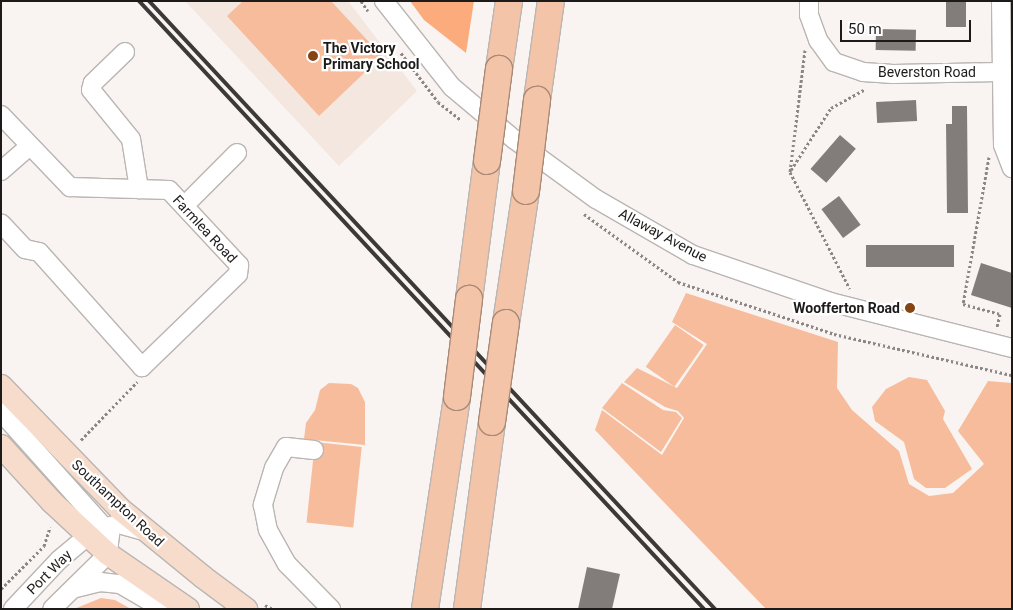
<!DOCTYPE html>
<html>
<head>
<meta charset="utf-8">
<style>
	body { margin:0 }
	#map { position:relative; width:1013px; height:610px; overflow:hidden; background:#f9f4f1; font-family:Roboto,sans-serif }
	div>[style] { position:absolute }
	.built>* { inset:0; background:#f4e7e0 }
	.green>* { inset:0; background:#f6bc9b; transform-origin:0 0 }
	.forest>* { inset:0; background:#fcac7c }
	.building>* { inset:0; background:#827d7b; transform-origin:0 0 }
	.path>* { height:3px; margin-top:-1.5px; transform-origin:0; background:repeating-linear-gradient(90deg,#8b8785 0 2.5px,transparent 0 5px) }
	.roads { filter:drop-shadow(1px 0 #bab5b2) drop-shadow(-1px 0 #bab5b2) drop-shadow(0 1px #bab5b2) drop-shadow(0 -1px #bab5b2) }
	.minor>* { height:18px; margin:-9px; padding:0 9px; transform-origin:9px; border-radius:9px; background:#fff }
	.major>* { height:22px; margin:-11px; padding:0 11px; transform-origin:11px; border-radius:11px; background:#f8dccb }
	.highway>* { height:26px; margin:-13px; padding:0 13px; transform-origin:13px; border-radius:13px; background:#f3c4a8 }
	.rail>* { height:4px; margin:-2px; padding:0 2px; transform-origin:2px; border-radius:2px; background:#3c3a38 }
	.bridges { filter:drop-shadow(1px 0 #a88976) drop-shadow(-1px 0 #a88976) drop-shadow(0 1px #a88976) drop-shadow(0 -1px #a88976) }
	.highway-bridge>* { height:26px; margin:-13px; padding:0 13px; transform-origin:13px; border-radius:13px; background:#f3c4a8 }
	.dots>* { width:14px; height:14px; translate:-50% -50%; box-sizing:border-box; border:2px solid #fff; border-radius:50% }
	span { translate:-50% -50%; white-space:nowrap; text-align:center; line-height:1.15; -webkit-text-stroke:4.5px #fff; paint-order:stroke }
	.poi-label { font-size:14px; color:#1d1b1a; font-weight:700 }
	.left { translate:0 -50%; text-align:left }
	.right { translate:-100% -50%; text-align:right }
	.street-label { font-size:14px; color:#1d1b1a }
	.frame { position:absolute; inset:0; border:2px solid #1d1b1a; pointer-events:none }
	.scale { position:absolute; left:840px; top:20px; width:131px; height:22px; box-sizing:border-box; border:2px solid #1d1b1a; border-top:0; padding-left:6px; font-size:15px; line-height:18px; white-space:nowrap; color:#1d1b1a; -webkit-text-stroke:4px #fff; paint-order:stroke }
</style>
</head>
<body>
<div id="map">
	<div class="built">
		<div style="clip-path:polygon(185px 1px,348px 1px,417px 91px,339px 166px)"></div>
	</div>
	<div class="green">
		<div style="clip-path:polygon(243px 1px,331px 1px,382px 56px,319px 116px,227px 16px)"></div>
		<div style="clip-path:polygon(686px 293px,838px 342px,837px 388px,852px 410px,899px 451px,909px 484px,929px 496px,953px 493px,984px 464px,958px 431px,988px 381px,1012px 383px,1012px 609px,766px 609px,595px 430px,602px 410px,662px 455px,684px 418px,678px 411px,665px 407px,624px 382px,637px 368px,677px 388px,707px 344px,672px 322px)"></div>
		<div style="left:675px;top:325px;width:35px;height:51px;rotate:35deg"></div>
		<div style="clip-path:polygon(909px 377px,927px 380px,945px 411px,943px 419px,972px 469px,945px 488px,926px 488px,914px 479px,904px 442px,875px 421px,872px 407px,886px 389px)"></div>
		<div style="clip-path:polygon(329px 383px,351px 384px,358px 388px,365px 402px,365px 445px,304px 439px,306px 423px,315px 410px,320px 390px)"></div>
		<div style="clip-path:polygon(622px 383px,663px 410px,676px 412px,682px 418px,661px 452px,602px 408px)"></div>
		<div style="left:315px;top:442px;width:47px;height:81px;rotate:6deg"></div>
		<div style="clip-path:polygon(101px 598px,115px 600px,131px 609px,74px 609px)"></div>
	</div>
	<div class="forest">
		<div style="clip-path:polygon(410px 1px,474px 1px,466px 53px,424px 20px)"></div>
	</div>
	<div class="building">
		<div style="left:946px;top:1px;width:20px;height:26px"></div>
		<div style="left:876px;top:29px;width:40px;height:21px;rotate:1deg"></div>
		<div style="left:916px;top:100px;width:21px;height:40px;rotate:87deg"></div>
		<div style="clip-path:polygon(952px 106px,967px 106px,968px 213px,947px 213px,946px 124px,952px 124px)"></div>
		<div style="left:840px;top:135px;width:21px;height:45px;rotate:41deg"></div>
		<div style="left:839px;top:196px;width:36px;height:22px;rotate:53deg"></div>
		<div style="left:954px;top:245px;width:22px;height:88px;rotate:90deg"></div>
		<div style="clip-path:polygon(981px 263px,1012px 273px,1012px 308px,971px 295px)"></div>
		<div style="clip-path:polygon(587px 567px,620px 574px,612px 609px,578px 609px)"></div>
	</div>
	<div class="path">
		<div style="left:361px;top:1px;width:12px;rotate:55deg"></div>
		<div style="left:805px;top:50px;width:123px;rotate:97deg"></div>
		<div style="left:790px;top:172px;width:131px;rotate:62.9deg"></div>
		<div style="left:401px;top:53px;width:61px;rotate:52.9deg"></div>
		<div style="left:438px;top:102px;width:28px;rotate:38deg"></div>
		<div style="left:989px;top:157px;width:149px;rotate:100deg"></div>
		<div style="left:963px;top:304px;width:38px;rotate:15deg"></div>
		<div style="left:1000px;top:314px;width:13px;rotate:103deg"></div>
		<div style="left:791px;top:170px;width:74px;rotate:-57.2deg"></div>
		<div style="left:831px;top:108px;width:38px;rotate:-29deg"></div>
		<div style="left:584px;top:214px;width:116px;rotate:35.9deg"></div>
		<div style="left:678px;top:282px;width:164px;rotate:18.4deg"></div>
		<div style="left:834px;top:334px;width:183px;rotate:13deg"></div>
		<div style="left:81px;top:440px;width:81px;rotate:-46deg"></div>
		<div style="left:1px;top:589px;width:61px;rotate:-45deg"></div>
		<div style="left:44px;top:546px;width:20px;rotate:-72deg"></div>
		<div style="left:265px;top:605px;width:9px;rotate:27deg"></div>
	</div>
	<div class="roads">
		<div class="minor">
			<div style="left:384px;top:1px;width:110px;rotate:51.7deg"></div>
			<div style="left:452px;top:87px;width:82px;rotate:40.1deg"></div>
			<div style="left:515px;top:140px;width:100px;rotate:36.1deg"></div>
			<div style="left:596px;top:199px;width:112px;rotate:30deg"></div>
			<div style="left:693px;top:255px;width:145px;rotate:18.9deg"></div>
			<div style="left:830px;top:302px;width:188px;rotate:14.2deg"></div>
			<div style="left:809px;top:1px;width:14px;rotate:90deg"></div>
			<div style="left:809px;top:15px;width:27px;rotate:70deg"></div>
			<div style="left:818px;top:40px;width:27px;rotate:54deg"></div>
			<div style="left:834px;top:62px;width:31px;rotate:19deg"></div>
			<div style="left:863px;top:72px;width:30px;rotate:4deg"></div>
			<div style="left:893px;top:74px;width:107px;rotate:-1.1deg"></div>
			<div style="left:1001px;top:1px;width:144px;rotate:89.2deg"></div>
			<div style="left:1003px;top:145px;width:25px;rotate:69deg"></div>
			<div style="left:125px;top:52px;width:45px;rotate:135.9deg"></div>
			<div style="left:93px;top:83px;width:7px;rotate:106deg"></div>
			<div style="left:91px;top:90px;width:63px;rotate:50.8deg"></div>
			<div style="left:131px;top:139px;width:51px;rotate:80.9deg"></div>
			<div style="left:1px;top:115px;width:100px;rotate:46.2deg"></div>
			<div style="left:70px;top:187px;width:99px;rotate:1.7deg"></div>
			<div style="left:169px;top:190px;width:103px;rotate:47deg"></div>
			<div style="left:239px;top:265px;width:9px;rotate:96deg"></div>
			<div style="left:238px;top:274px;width:134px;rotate:135.9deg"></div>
			<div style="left:142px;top:367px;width:154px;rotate:-131.8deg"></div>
			<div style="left:39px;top:252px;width:14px;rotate:-168deg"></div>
			<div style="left:25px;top:249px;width:35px;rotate:-133deg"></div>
			<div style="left:1px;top:171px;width:38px;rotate:-41deg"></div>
			<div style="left:184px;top:206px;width:75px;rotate:-45deg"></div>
			<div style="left:1px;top:412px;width:164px;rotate:48.2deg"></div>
			<div style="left:110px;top:534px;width:20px;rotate:96deg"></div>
			<div style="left:108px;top:554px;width:78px;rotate:135.5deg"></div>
			<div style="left:314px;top:450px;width:28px;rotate:-174deg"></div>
			<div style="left:286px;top:447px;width:24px;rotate:120deg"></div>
			<div style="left:274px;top:468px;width:39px;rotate:107deg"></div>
			<div style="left:263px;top:505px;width:25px;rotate:79deg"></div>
			<div style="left:268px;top:530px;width:39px;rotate:61deg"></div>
			<div style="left:287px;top:564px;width:63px;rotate:45.6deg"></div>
			<div style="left:76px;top:588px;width:25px;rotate:-14deg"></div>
			<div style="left:100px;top:582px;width:20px;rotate:6deg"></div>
			<div style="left:120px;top:584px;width:50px;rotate:30.2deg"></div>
			<div style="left:13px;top:609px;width:67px;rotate:-46.8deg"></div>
			<div style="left:59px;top:560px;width:48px;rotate:-40deg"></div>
			<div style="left:96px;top:529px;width:24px;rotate:-12deg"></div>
			<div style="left:119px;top:524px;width:25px;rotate:16deg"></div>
		</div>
		<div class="major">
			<div style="left:1px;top:386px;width:171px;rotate:45.9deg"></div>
			<div style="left:120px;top:509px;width:107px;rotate:39.3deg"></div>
			<div style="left:203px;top:577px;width:54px;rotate:36.7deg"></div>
			<div style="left:1px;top:446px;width:76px;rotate:47.7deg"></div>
			<div style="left:52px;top:502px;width:76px;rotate:42.9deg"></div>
			<div style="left:108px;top:554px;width:97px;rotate:34.5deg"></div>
		</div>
		<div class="highway">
			<div style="left:499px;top:69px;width:69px;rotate:-81.6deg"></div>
			<div style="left:537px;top:100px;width:100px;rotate:-82deg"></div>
			<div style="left:469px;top:299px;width:139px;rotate:-82.6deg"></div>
			<div style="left:506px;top:323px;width:134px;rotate:-81.4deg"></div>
			<div style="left:425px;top:609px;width:214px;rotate:-81.4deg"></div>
			<div style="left:467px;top:609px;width:189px;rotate:-82.4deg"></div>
		</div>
	</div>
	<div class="rail">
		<div style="left:139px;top:1px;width:830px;rotate:47.1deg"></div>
		<div style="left:149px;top:1px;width:831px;rotate:47.05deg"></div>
	</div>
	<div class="bridges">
		<div class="highway-bridge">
			<div style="left:487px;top:161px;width:93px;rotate:-82.6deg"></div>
			<div style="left:526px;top:191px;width:92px;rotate:-83.1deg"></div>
			<div style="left:457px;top:397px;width:99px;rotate:-83deg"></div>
			<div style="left:492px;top:422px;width:100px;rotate:-82deg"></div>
		</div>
	</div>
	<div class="dots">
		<div style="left:313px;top:56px;background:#864313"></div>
		<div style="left:910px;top:308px;background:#864313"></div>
	</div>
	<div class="poi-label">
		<span class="left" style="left:323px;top:56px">The Victory<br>Primary School</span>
		<span class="right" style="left:900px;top:308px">Woofferton Road</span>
	</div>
	<div class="street-label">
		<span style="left:927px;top:72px">Beverston Road</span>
		<span style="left:205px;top:229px;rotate:47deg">Farmlea Road</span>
		<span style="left:663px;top:235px;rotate:28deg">Allaway Avenue</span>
		<span style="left:118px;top:503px;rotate:43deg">Southampton Road</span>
		<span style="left:49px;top:572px;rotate:-45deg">Port Way</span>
	</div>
	<div class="frame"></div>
	<div class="scale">50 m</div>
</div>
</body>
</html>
